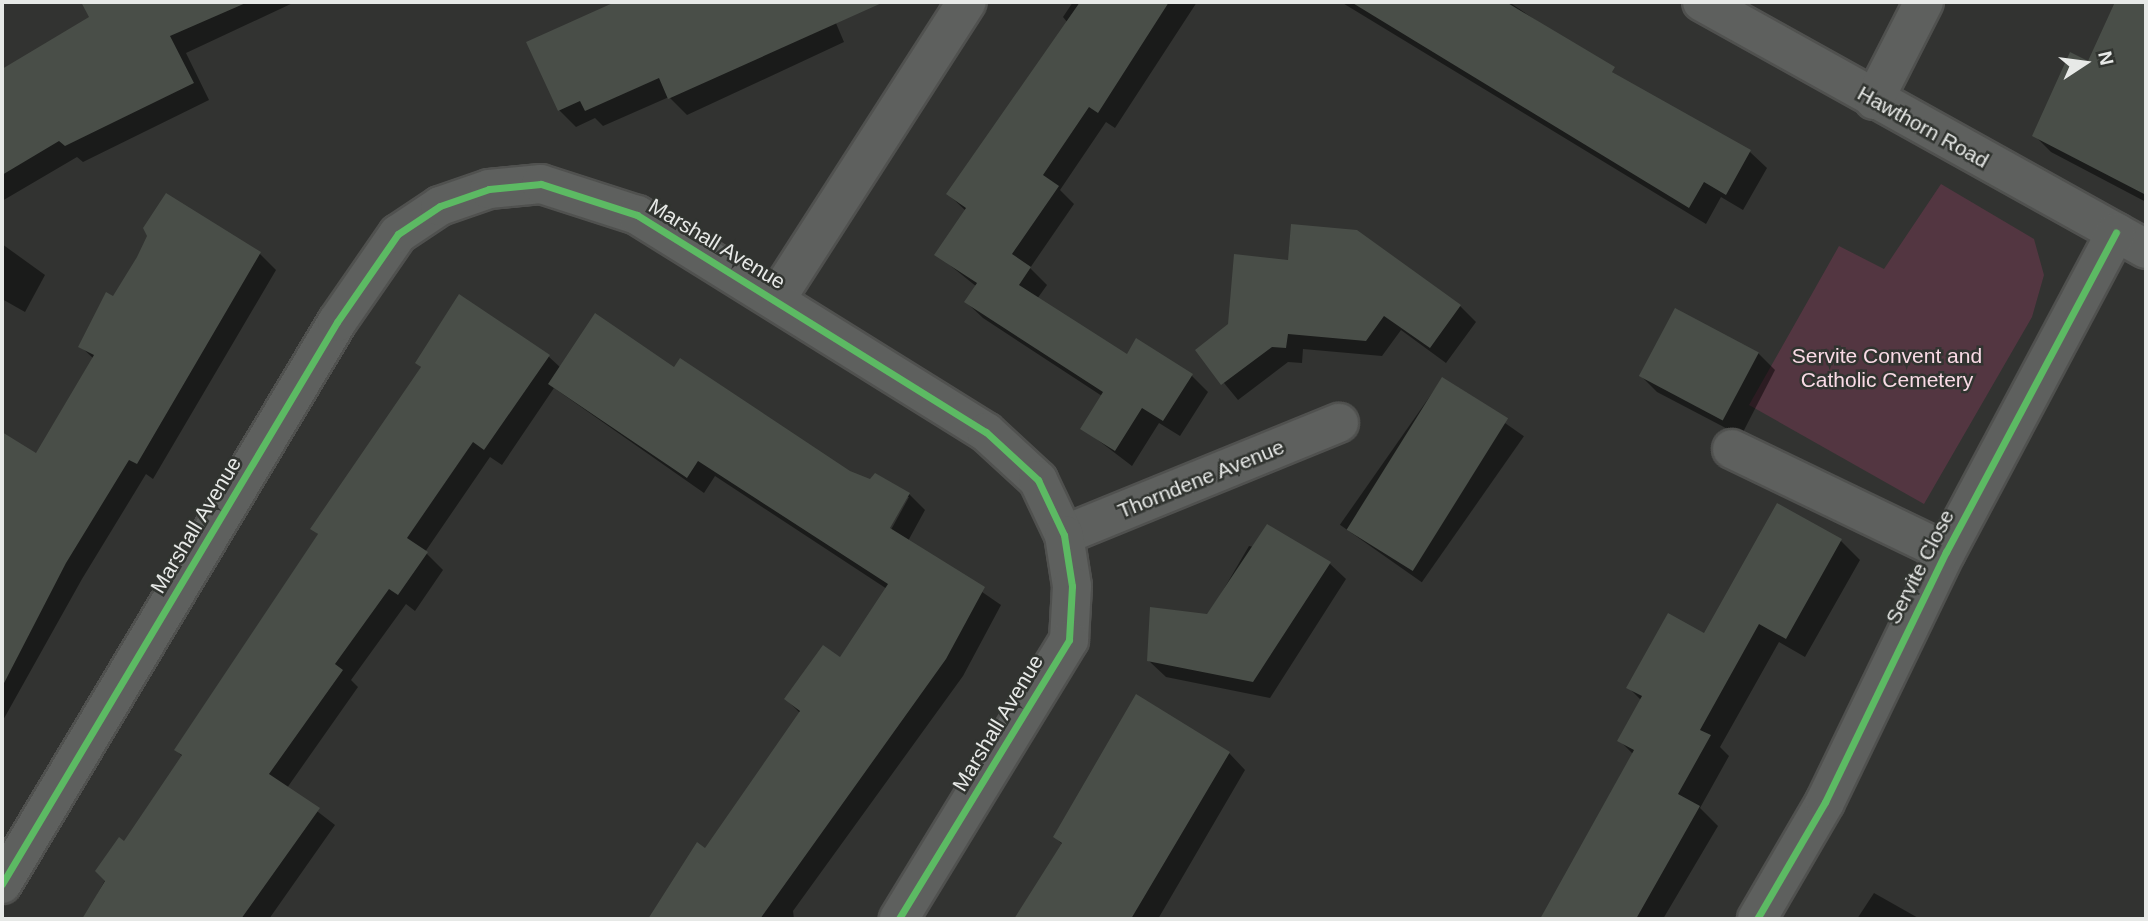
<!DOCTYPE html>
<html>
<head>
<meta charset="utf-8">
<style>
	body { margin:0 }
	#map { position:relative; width:2148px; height:921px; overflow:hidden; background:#323331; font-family:Helvetica,sans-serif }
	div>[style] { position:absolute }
	.green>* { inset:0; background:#533641 }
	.shadow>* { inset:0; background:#0007; transform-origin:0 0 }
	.building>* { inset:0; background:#494e48; transform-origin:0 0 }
	.roads { filter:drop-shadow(2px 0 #50514f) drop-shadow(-2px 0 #50514f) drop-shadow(0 2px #50514f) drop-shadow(0 -2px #50514f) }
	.minor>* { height:38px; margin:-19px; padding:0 19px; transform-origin:19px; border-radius:19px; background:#5e605e }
	.cycleway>* { height:7px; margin:-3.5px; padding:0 3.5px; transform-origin:3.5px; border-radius:3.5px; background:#5cba63 }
	span { translate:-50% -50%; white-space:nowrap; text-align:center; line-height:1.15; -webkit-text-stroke:5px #313430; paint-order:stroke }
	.street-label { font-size:21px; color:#e7e9e7 }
	.park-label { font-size:21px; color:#f9dae5 }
	.frame { position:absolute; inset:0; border:4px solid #e7e9e7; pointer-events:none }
	.north { position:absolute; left:2050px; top:28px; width:70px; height:70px; -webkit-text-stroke:5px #313430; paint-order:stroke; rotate:77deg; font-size:19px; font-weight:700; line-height:28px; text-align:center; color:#e7e9e7 }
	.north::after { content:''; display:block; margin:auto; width:24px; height:32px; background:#e7e9e7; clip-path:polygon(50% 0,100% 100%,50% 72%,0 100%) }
</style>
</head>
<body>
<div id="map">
	<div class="green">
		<div style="clip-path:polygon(1941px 184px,2034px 239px,2044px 275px,2032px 317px,1924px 504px,1749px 405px,1839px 246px,1884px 269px)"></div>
	</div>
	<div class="shadow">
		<div style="clip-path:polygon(91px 2px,295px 2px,186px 53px,209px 100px,83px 162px,77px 157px,2px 201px,2px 110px,10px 105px,2px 71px,91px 18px,85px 5px)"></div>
		<div style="clip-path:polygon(620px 2px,827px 2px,844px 42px,687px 115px,669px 97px,603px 126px,595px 118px,576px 127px,559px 110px,528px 43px)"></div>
		<div style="clip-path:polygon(1073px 2px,1197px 2px,1115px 128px,1106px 122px,1060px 190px,1074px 204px,1030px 268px,1047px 285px,1037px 299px,1127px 356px,1191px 375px,1208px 392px,1180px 436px,1159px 423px,1132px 466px,1082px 428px,1102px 396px,983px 318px,966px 302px,977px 287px,936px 254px,966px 211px,948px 194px,1068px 23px,1063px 17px)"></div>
		<div style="clip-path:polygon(1341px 2px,1509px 2px,1628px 83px,1750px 152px,1767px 168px,1743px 210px,1721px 197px,1706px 224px)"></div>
		<div style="clip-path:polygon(2117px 2px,2146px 2px,2146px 202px,2051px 152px,2034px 135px,2089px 64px)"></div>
		<div style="clip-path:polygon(2px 244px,45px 275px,25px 312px,2px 299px)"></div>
		<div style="clip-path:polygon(259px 253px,276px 270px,153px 479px,146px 474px,82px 579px,2px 722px,2px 532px,12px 515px,2px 506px,7px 484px,2px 434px,36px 455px,94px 359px,80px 346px,114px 298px)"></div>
		<div style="clip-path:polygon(1460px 306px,1476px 322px,1446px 363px,1401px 330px,1382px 356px,1303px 349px,1302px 363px,1288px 362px,1238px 400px,1197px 350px,1230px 325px)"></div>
		<div style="clip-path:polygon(1758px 353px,1775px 370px,1741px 436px,1657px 392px,1641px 376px)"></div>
		<div style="clip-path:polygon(evenodd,548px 356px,561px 368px,675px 369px,849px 473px,909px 494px,925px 510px,908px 541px,1001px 605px,963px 676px,793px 911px,794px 919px,651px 919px,697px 845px,706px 850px,800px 713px,786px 699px,840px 659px,887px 589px,715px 476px,704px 493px,554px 388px,502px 465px,490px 457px,425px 552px,443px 570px,415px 611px,406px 604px,351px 680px,358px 687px,287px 788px,335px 825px,269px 919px,84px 919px,125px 843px,183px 757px,176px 750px,319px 535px,312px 528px,422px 368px,417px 363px,548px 356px,905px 497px,909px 497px,887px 537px,884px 535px,905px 497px)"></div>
		<div style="left:1442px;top:379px;width:100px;height:178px;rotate:35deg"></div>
		<div style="clip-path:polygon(1778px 505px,1841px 541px,1860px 560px,1805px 657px,1779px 642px,1720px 747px,1729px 756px,1700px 808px,1718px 826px,1663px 919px,1542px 919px,1634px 755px,1619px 740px,1642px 701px,1628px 687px,1705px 636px)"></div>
		<div style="clip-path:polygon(1249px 546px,1329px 563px,1346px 579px,1270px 698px,1166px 677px,1149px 661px,1208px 616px)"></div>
		<div style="clip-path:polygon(1229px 753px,1245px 770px,1158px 919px,1016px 919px,1063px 845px,1055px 837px)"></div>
		<div style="clip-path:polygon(1874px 893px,1920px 919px,1857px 919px)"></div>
	</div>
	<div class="building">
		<div style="clip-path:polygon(81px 2px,248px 2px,170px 36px,194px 83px,65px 146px,59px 141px,2px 175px,2px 69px,89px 17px)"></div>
		<div style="clip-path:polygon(615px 2px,884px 2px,668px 99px,659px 78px,585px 111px,580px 101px,558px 111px,526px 42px)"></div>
		<div style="clip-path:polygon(1080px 2px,1169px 2px,1098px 113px,1089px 107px,1043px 175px,1059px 186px,1012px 254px,1031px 267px,1019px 285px,1127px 354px,1136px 338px,1193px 374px,1163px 421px,1142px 408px,1115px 451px,1080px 429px,1103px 392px,964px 302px,977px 283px,934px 255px,966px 208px,946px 194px)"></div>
		<div style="clip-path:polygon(1351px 2px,1506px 2px,1615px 67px,1612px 72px,1751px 150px,1726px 195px,1704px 182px,1689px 208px)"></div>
		<div style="clip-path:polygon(2115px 2px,2146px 2px,2146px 195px,2032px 136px,2070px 52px,2088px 61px)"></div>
		<div style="clip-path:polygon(166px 193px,261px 252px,137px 464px,129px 460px,66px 563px,2px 687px,2px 432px,36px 453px,94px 355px,78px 347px,106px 292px,113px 296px,137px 257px,147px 236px,143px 228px)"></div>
		<div style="clip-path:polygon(1291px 224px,1357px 230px,1461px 305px,1430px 348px,1384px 316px,1366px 341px,1288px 334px,1286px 348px,1272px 347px,1221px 385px,1195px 350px,1228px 324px,1234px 254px,1288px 260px)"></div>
		<div style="clip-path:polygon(459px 294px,550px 355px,484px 450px,473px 442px,407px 538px,428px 552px,398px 595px,389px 589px,335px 664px,343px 670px,269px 774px,320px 808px,241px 919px,82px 919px,105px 881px,95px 871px,119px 837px,124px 841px,182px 755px,174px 750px,318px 534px,310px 529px,421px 367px,415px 363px)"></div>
		<div style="left:1675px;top:308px;width:95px;height:77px;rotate:28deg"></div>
		<div style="clip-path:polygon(595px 313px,674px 367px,680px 358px,850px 471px,870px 479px,875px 473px,910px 493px,890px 528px,985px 587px,946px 659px,760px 919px,648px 919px,697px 842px,705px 848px,800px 711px,784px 699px,823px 645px,840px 657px,888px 584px,698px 461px,687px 478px,548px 384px)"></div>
		<div style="left:1442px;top:377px;width:78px;height:180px;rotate:32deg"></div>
		<div style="clip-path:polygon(1777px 503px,1842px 539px,1786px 639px,1759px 624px,1700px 730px,1711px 735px,1678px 794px,1700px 806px,1636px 919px,1540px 919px,1634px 750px,1617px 741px,1642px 696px,1626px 688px,1668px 613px,1704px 633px)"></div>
		<div style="clip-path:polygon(1267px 524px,1331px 562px,1253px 682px,1147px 661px,1150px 607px,1207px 614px)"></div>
		<div style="clip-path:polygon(1136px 694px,1230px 752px,1131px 919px,1014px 919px,1062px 843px,1053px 837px)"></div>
	</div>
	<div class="roads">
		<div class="minor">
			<div style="left:1702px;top:2px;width:508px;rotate:29.09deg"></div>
			<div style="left:1874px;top:100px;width:110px;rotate:-63deg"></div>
			<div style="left:776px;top:299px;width:353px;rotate:-57.3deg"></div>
			<div style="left:1732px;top:449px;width:237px;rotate:25.7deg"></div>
			<div style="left:1064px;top:535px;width:297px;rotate:-22.2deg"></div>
			<div style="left:2px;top:884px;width:654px;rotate:-59.2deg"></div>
			<div style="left:337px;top:322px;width:107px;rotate:-55.3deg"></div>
			<div style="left:398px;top:234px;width:50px;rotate:-33.7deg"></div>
			<div style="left:440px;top:206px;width:52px;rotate:-19.1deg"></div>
			<div style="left:489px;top:189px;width:52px;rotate:-5.5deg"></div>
			<div style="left:541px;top:184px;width:101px;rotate:17.9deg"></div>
			<div style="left:637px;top:215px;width:411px;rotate:31.9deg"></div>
			<div style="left:986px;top:432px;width:71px;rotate:42.7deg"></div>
			<div style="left:1038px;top:480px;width:61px;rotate:64.7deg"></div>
			<div style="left:1064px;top:535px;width:52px;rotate:81.1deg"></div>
			<div style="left:1072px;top:586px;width:54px;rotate:93.2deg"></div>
			<div style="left:1069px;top:640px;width:327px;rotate:121.4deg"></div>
			<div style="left:1757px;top:919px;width:135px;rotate:-59.8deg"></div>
			<div style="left:1825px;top:802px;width:278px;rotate:-64.2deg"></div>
			<div style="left:1946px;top:552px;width:362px;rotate:-62deg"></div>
		</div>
	</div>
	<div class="cycleway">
		<div style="left:2px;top:884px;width:654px;rotate:-59.2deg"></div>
		<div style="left:337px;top:322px;width:107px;rotate:-55.3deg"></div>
		<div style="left:398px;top:234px;width:50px;rotate:-33.7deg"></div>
		<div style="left:440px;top:206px;width:52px;rotate:-19.1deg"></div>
		<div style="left:489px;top:189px;width:52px;rotate:-5.5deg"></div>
		<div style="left:541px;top:184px;width:101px;rotate:17.9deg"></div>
		<div style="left:637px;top:215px;width:411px;rotate:31.9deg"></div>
		<div style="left:986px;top:432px;width:71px;rotate:42.7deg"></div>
		<div style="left:1038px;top:480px;width:61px;rotate:64.7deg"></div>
		<div style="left:1064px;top:535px;width:52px;rotate:81.1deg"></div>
		<div style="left:1072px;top:586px;width:54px;rotate:93.2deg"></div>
		<div style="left:1069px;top:640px;width:327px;rotate:121.4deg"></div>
		<div style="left:1757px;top:919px;width:135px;rotate:-59.8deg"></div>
		<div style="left:1825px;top:802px;width:278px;rotate:-64.2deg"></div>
		<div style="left:1946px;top:552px;width:362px;rotate:-62deg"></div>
	</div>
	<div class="street-label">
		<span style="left:1923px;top:127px;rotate:29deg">Hawthorn Road</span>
		<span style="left:717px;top:244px;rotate:31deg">Marshall Avenue</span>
		<span style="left:1201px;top:479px;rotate:-22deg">Thorndene Avenue</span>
		<span style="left:196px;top:525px;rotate:-59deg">Marshall Avenue</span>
		<span style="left:1920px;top:567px;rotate:-63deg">Servite Close</span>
		<span style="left:998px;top:723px;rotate:-59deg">Marshall Avenue</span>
	</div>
	<div class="park-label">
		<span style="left:1887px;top:368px">Servite Convent and<br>Catholic Cemetery</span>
	</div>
	<div class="frame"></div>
	<div class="north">N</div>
</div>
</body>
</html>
